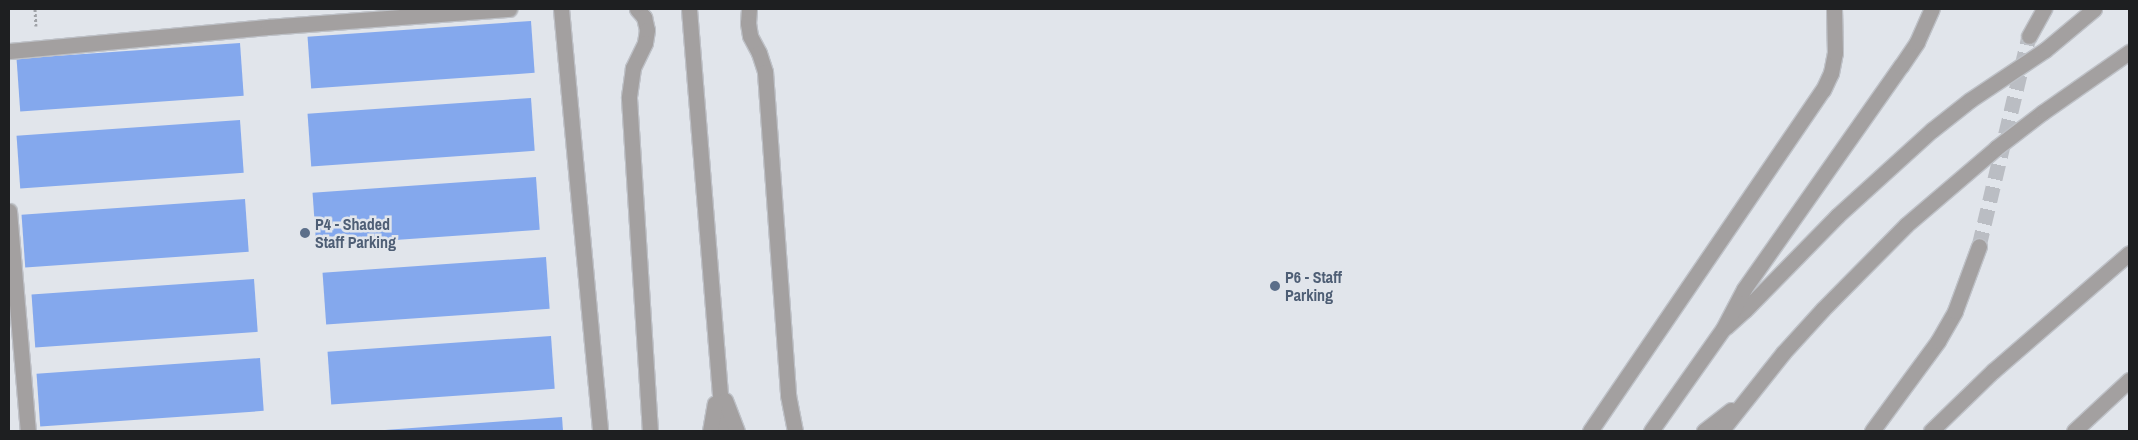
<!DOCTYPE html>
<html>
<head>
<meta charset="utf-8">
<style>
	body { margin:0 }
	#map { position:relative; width:2138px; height:440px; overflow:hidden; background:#e1e5eb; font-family:"Archivo Narrow",sans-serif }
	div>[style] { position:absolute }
	.building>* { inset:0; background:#84a8ed; transform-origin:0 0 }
	.minor-tunnel>* { height:15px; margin-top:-7.5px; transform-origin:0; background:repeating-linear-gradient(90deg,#babdc3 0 15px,transparent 0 23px) }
	.path>* { height:3px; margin-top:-1.5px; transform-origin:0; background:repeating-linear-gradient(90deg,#a0a3a8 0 2.5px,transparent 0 5px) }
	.roads { filter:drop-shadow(1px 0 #bec1c7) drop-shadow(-1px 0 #bec1c7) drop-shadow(0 1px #bec1c7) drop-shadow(0 -1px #bec1c7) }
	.minor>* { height:15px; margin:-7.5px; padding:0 7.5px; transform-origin:7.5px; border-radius:7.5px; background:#a3a0a0 }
	.dots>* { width:14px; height:14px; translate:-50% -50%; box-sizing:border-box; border:2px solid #e1e5eb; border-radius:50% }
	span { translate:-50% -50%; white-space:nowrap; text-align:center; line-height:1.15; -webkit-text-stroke:5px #e1e5eb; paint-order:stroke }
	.service-label { font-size:16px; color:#4e5e75; font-weight:700 }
	.left { translate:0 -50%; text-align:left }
	.frame { position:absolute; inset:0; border:10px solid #1e1f21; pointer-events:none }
</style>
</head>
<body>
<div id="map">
	<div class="building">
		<div style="left:531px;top:21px;width:52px;height:224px;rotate:86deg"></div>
		<div style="left:240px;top:43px;width:53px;height:224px;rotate:86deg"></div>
		<div style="left:531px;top:98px;width:53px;height:224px;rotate:86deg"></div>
		<div style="left:240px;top:120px;width:53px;height:224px;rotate:86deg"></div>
		<div style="left:536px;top:177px;width:53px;height:224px;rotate:86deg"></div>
		<div style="left:245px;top:199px;width:53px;height:224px;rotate:86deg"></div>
		<div style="left:546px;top:257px;width:52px;height:224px;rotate:86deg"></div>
		<div style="left:254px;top:279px;width:53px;height:223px;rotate:86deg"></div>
		<div style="left:551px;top:336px;width:53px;height:224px;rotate:86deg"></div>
		<div style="left:260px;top:358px;width:53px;height:224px;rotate:86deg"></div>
		<div style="clip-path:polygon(562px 417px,563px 431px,385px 431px,385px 430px)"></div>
	</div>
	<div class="minor-tunnel">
		<div style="left:1979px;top:246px;width:216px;rotate:-76.6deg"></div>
	</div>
	<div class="path">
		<div style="left:35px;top:9px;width:17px;rotate:87deg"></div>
	</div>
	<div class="roads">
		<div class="minor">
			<div style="left:561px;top:9px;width:424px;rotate:84.7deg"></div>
			<div style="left:637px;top:9px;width:11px;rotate:49deg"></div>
			<div style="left:644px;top:17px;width:13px;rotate:77deg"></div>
			<div style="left:647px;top:30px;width:13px;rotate:99deg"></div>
			<div style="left:645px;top:43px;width:28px;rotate:116deg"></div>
			<div style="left:633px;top:68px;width:30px;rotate:98deg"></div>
			<div style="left:629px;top:98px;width:334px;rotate:86.4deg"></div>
			<div style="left:689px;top:9px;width:423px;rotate:85.4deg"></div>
			<div style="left:749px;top:9px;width:14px;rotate:94deg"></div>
			<div style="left:748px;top:23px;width:13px;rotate:81deg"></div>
			<div style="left:750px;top:36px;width:19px;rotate:62deg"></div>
			<div style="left:759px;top:53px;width:20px;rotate:72deg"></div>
			<div style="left:765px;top:72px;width:324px;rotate:85.9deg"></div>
			<div style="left:788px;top:395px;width:37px;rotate:79deg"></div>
			<div style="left:2029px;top:36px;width:31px;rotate:-61deg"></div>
			<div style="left:9px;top:51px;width:260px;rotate:-5.3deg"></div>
			<div style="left:268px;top:27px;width:242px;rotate:-4.3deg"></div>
			<div style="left:9px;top:211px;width:221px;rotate:85.1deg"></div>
			<div style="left:1726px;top:327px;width:25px;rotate:-42deg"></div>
			<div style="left:1745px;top:310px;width:132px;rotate:-45.6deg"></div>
			<div style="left:1837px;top:216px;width:128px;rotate:-42.2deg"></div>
			<div style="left:1932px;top:130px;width:48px;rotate:-38.3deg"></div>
			<div style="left:1970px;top:100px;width:90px;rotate:-33.7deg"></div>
			<div style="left:2045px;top:50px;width:64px;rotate:-39.9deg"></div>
			<div style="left:725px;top:400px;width:33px;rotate:69deg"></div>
			<div style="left:710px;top:431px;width:28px;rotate:-80deg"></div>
			<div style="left:1590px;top:431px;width:413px;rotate:-55.7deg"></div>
			<div style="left:1823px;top:90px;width:19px;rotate:-65deg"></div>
			<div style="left:1831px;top:73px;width:20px;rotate:-79deg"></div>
			<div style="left:1835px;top:53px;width:44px;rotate:-91.3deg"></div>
			<div style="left:1651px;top:431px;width:125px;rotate:-54.8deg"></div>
			<div style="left:1723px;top:329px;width:45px;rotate:-62.3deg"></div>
			<div style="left:1744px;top:289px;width:273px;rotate:-54.9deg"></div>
			<div style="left:1901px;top:66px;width:29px;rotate:-56deg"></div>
			<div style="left:1917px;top:42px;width:36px;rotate:-66deg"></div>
			<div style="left:1704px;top:431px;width:34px;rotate:-38deg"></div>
			<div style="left:1721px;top:431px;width:100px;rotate:-51.5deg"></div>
			<div style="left:1783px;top:353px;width:59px;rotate:-47.7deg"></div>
			<div style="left:1823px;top:309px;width:118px;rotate:-45.3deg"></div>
			<div style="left:1906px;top:225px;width:118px;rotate:-40.5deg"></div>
			<div style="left:1996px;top:148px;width:59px;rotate:-37.5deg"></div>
			<div style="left:2043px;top:112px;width:105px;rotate:-34.9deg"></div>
			<div style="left:1872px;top:431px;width:112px;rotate:-53.7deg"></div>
			<div style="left:1938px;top:341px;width:34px;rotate:-60deg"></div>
			<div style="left:1955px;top:311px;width:69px;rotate:-69.7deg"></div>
			<div style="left:1931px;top:431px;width:86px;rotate:-44.1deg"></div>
			<div style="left:1993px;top:371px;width:180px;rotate:-40.9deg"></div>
			<div style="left:2074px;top:431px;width:75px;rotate:-42.8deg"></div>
		</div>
	</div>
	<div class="dots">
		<div style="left:305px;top:233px;background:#5c6f8a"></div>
		<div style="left:1275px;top:286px;background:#5c6f8a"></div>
	</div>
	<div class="service-label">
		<span class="left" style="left:315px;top:233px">P4 - Shaded<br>Staff Parking</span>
		<span class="left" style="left:1285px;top:286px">P6 - Staff<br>Parking</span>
	</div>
	<div class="frame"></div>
</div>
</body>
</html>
